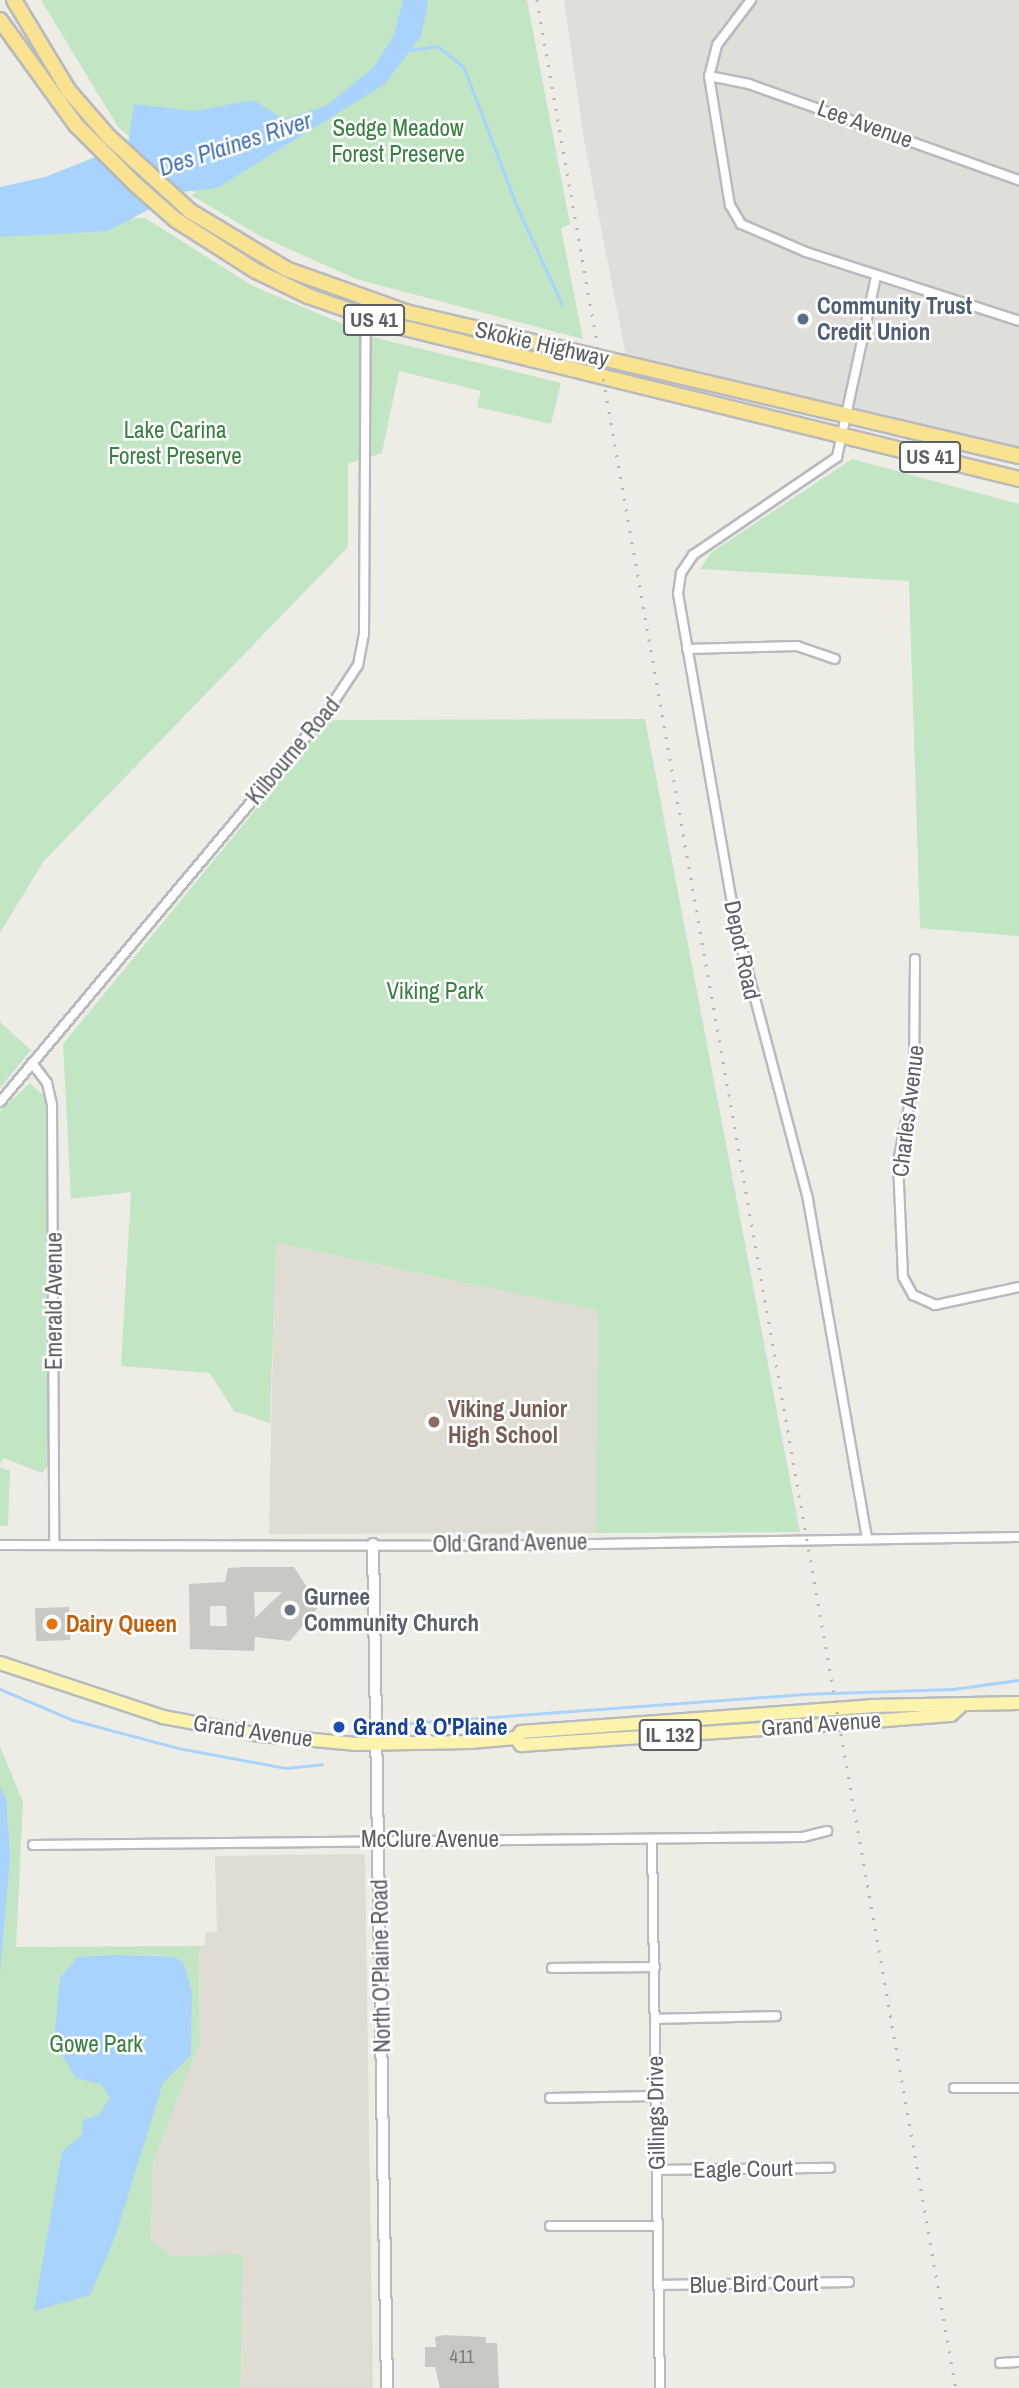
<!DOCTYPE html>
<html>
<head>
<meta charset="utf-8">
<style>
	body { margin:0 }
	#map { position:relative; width:1019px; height:2388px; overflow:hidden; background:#eeede5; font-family:"Archivo Narrow",sans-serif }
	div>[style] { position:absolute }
	.industrial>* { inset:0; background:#e0ded9 }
	.education>* { inset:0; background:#dedcd3 }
	.green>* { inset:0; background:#c2e5c4 }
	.water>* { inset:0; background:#a7d3fc }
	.stream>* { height:2.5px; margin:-1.25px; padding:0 1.25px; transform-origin:1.25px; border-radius:1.25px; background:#a7d3fc }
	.building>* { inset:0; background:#cac8c2; transform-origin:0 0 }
	.roads { filter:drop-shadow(2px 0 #b7babe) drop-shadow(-2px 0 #b7babe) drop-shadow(0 2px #b7babe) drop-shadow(0 -2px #b7babe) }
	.street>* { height:8px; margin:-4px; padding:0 4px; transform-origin:4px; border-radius:4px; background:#fff }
	.secondary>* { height:10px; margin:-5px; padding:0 5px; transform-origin:5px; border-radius:5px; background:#fff }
	.primary>* { height:12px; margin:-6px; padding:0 6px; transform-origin:6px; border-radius:6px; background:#fcf3ac }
	.highway>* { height:14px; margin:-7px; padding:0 7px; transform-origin:7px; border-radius:7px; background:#f9e391 }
	.rail>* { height:2.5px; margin-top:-1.25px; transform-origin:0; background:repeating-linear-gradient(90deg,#b5b6b6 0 2px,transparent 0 11px) }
	.dots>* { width:19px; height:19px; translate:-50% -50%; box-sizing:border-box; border:4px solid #fff; border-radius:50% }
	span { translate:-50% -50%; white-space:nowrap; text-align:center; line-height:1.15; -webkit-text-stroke:5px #fff; paint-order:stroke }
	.number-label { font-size:19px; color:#787a7c }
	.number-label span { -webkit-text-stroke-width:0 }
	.shield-label span { padding:2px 5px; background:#fff; border:2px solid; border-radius:5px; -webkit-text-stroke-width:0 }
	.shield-label { font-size:21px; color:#5c6065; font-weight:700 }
	.street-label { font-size:23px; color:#5c6065 }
	.park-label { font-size:23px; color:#37813e }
	.service-label { font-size:23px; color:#4e5e75; font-weight:700 }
	.left { translate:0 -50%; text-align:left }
	.education-label { font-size:23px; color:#785e54; font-weight:700 }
	.worship-label { font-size:23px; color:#5b616d; font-weight:700 }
	.food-label { font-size:23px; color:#c56008; font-weight:700 }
	.transit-label { font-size:23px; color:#164399; font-weight:700 }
	.water-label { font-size:24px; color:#4473ae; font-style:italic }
</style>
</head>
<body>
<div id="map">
	<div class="industrial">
		<div style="clip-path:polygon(564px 0,1019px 0,1019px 457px,626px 356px,584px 140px)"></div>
	</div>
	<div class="education">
		<div style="clip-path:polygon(275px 1243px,598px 1311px,595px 1533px,269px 1534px)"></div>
		<div style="clip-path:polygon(365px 1854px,373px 2388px,57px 2388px,151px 2240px,153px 2162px,200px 2043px,199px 1946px,205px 1946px,205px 1933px,217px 1932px,215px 1856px)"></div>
	</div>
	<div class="green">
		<div style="clip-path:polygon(41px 0,527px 0,570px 224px,561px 228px,583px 339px,356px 279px,260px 236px,191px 195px,196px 193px,118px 127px)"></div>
		<div style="clip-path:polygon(145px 218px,253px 286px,376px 338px,561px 383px,551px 424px,477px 407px,481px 391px,399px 371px,382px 453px,348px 464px,348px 547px,43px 862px,0 933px,0 224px)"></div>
		<div style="clip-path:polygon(852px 459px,1019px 504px,1019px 936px,920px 928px,909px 581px,700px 569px,712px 552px)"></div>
		<div style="clip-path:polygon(645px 719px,800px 1532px,595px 1533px,598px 1311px,276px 1243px,270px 1423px,234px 1411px,210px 1373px,121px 1366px,131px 1192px,71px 1199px,63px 1044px,329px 720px)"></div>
		<div style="clip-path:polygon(0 1022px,31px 1050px,0 1088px)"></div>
		<div style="clip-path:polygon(30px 1083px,46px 1098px,47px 1128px,48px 1465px,42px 1473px,4px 1458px,0 1464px,0 1111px)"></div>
		<div style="clip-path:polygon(0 1467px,10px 1471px,8px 1526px,0 1526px)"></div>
		<div style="clip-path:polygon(0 1746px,23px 1802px,16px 1947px,199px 1946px,200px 2043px,153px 2162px,151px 2240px,172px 2257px,243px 2254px,240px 2388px,0 2388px)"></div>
	</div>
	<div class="water">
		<div style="clip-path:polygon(403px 0,428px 0,427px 8px,421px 36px,385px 84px,217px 188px,182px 192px,108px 231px,0 237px,0 187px,45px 177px,128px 144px,134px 104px,194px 111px,253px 100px,284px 119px,326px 106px,374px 67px,394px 35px)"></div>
		<div style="clip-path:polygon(0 1786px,6px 1798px,10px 1857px,0 1973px)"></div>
		<div style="clip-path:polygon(116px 1955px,175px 1957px,184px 1964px,192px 1993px,191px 2055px,163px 2083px,115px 2237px,90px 2295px,34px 2311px,62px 2152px,82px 2134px,83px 2120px,99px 2115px,110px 2097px,101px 2084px,76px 2078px,54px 2042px,60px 1978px,78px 1957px)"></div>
	</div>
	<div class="stream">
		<div style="left:410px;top:50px;width:28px;rotate:-8deg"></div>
		<div style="left:438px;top:46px;width:33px;rotate:39deg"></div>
		<div style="left:464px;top:67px;width:149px;rotate:69.1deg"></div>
		<div style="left:517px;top:206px;width:108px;rotate:65.3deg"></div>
		<div style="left:0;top:1689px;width:79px;rotate:23deg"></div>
		<div style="left:73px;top:1720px;width:109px;rotate:14.9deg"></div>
		<div style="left:178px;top:1748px;width:110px;rotate:10.5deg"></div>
		<div style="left:286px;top:1768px;width:36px;rotate:-6deg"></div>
		<div style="left:397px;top:1724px;width:405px;rotate:-4.2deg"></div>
		<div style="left:801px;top:1694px;width:152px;rotate:-1.9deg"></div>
		<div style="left:953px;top:1689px;width:67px;rotate:-7.8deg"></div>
	</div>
	<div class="building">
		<div style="clip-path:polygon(evenodd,245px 1567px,294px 1567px,319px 1606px,290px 1641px,255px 1637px,254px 1651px,190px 1649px,189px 1584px,225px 1582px,228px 1568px,245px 1567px,254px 1592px,282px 1592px,255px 1618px,254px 1592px,245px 1567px,210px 1606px,226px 1606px,227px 1626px,210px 1626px,210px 1606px)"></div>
		<div style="left:69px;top:1607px;width:33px;height:34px;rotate:88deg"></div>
		<div style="clip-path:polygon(444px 2335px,486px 2337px,486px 2343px,497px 2343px,499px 2388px,440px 2388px,435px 2367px,425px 2367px,425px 2347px,436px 2347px,435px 2337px)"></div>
	</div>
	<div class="roads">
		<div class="street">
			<div style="left:751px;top:0;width:56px;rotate:127.1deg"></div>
			<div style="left:717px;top:45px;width:32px;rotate:104deg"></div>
			<div style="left:709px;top:76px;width:131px;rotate:80.8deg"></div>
			<div style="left:730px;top:205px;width:22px;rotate:60deg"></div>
			<div style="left:741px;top:224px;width:71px;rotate:23.3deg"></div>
			<div style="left:806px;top:252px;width:224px;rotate:17.9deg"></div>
			<div style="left:709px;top:76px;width:41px;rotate:11.3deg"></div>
			<div style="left:749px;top:84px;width:287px;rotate:19.6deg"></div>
			<div style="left:687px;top:649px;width:110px;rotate:-1.6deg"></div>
			<div style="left:797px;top:646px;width:40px;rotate:18.9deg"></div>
			<div style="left:915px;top:959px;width:122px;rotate:90.5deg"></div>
			<div style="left:914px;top:1081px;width:83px;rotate:101.2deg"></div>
			<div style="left:898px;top:1162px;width:115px;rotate:87.5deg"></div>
			<div style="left:903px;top:1277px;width:21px;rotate:61deg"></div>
			<div style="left:913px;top:1295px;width:24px;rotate:24deg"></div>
			<div style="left:935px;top:1305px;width:86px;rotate:-12.1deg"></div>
			<div style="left:32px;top:1063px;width:25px;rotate:53deg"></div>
			<div style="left:47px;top:1083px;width:23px;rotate:77deg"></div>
			<div style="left:52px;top:1105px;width:440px;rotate:89.7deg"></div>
			<div style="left:0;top:1102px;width:513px;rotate:-50.07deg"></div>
			<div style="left:329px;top:709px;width:53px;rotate:-56.6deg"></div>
			<div style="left:358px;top:665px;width:32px;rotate:-79deg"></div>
			<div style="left:364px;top:634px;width:334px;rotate:-89.7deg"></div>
			<div style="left:867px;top:1538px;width:344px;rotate:-99.9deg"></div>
			<div style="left:808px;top:1199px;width:282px;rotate:-104.8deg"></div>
			<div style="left:736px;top:926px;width:337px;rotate:-99.9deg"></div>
			<div style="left:678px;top:594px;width:21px;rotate:-82deg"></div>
			<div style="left:681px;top:573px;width:22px;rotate:-56deg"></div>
			<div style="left:693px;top:555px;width:174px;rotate:-34.2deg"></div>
			<div style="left:837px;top:457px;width:185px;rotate:-77.8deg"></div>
			<div style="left:0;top:1545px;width:477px;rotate:0.1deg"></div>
			<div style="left:477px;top:1546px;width:542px;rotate:-0.95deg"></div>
			<div style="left:652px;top:1839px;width:549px;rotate:89.17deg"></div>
			<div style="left:33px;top:1845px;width:770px;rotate:-0.6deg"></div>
			<div style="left:803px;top:1837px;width:25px;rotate:-14deg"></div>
			<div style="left:552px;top:1968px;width:103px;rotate:-0.6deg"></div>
			<div style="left:655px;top:2019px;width:121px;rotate:-1.4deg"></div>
			<div style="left:954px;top:2088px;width:65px"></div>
			<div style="left:550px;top:2098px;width:106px;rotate:-1.1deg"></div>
			<div style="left:657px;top:2170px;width:173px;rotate:-0.7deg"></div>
			<div style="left:550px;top:2226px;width:108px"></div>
			<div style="left:659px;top:2285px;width:190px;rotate:-0.9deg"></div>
			<div style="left:1000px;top:2363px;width:19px;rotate:-3deg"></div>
		</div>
		<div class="secondary">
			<div style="left:373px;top:1544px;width:844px;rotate:89.05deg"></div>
		</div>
		<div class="primary">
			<div style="left:0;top:1663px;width:172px;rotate:18.3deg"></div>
			<div style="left:163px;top:1717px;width:99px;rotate:10.5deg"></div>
			<div style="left:260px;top:1735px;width:97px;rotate:5.3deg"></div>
			<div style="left:357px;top:1744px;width:114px;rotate:-1deg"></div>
			<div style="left:471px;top:1742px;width:45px;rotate:-5.1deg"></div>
			<div style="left:516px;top:1738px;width:8px;rotate:-50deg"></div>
			<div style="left:521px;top:1732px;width:351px;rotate:-4.2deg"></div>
			<div style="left:871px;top:1706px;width:148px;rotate:-1.2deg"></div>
			<div style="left:516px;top:1738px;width:9px;rotate:54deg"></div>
			<div style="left:521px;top:1745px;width:314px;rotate:-3.8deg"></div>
			<div style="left:834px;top:1724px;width:117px;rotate:-4.4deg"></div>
			<div style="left:951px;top:1715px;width:12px;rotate:-42deg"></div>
		</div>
		<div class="highway">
			<div style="left:14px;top:0;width:106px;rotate:58.9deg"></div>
			<div style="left:69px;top:91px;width:61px;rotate:49deg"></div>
			<div style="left:109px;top:137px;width:110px;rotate:42.4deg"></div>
			<div style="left:190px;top:211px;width:112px;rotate:31.1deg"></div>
			<div style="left:286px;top:269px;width:127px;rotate:19.7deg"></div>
			<div style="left:406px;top:312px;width:630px;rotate:13.22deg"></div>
			<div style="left:0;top:20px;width:130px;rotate:54.1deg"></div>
			<div style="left:76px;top:125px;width:85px;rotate:45deg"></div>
			<div style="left:136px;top:185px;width:53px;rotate:41.2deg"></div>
			<div style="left:176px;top:220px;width:95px;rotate:32.5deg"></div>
			<div style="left:256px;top:271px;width:58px;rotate:25.7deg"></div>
			<div style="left:308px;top:296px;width:85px;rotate:19.3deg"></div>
			<div style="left:388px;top:324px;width:650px;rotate:13.8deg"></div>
		</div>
	</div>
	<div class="rail">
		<div style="left:537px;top:0;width:2424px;rotate:80.05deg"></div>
	</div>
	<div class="dots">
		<div style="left:803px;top:319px;background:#5c6f8a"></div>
		<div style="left:434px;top:1422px;background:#8d6e63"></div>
		<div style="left:290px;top:1610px;background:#6b7280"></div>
		<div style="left:52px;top:1624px;background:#e8710a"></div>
		<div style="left:339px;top:1727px;background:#1a4fb4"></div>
	</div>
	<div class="number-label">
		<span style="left:462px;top:2357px">411</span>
	</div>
	<div class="shield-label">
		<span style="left:374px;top:320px">US 41</span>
		<span style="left:930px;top:457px">US 41</span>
		<span style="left:670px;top:1735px">IL 132</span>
	</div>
	<div class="street-label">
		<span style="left:865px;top:124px;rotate:20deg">Lee Avenue</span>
		<span style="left:542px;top:344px;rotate:13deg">Skokie Highway</span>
		<span style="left:293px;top:751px;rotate:-50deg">Kilbourne Road</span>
		<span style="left:742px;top:950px;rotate:78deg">Depot Road</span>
		<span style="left:908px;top:1111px;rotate:-83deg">Charles Avenue</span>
		<span style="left:54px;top:1301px;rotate:-90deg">Emerald Avenue</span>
		<span style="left:510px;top:1543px;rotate:-1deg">Old Grand Avenue</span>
		<span style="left:821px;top:1724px;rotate:-4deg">Grand Avenue</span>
		<span style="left:253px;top:1731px;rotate:8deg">Grand Avenue</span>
		<span style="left:430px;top:1839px">McClure Avenue</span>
		<span style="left:381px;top:1966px;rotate:-91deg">North O'Plaine Road</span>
		<span style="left:656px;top:2113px;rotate:-91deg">Gillings Drive</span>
		<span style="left:743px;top:2169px;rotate:-1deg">Eagle Court</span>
		<span style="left:754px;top:2284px;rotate:-1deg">Blue Bird Court</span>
	</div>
	<div class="park-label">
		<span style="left:398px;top:141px">Sedge Meadow<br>Forest Preserve</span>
		<span style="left:175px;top:443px">Lake Carina<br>Forest Preserve</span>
		<span style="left:435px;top:991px">Viking Park</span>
		<span style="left:96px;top:2044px">Gowe Park</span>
	</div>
	<div class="service-label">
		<span class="left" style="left:817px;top:319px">Community Trust<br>Credit Union</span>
	</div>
	<div class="education-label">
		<span class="left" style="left:448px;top:1422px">Viking Junior<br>High School</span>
	</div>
	<div class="worship-label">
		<span class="left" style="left:304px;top:1610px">Gurnee<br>Community Church</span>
	</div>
	<div class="food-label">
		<span class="left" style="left:66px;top:1624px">Dairy Queen</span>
	</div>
	<div class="transit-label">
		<span class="left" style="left:353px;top:1727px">Grand &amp; O'Plaine</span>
	</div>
	<div class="water-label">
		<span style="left:235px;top:144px;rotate:-18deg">Des Plaines River</span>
	</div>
</div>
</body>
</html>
